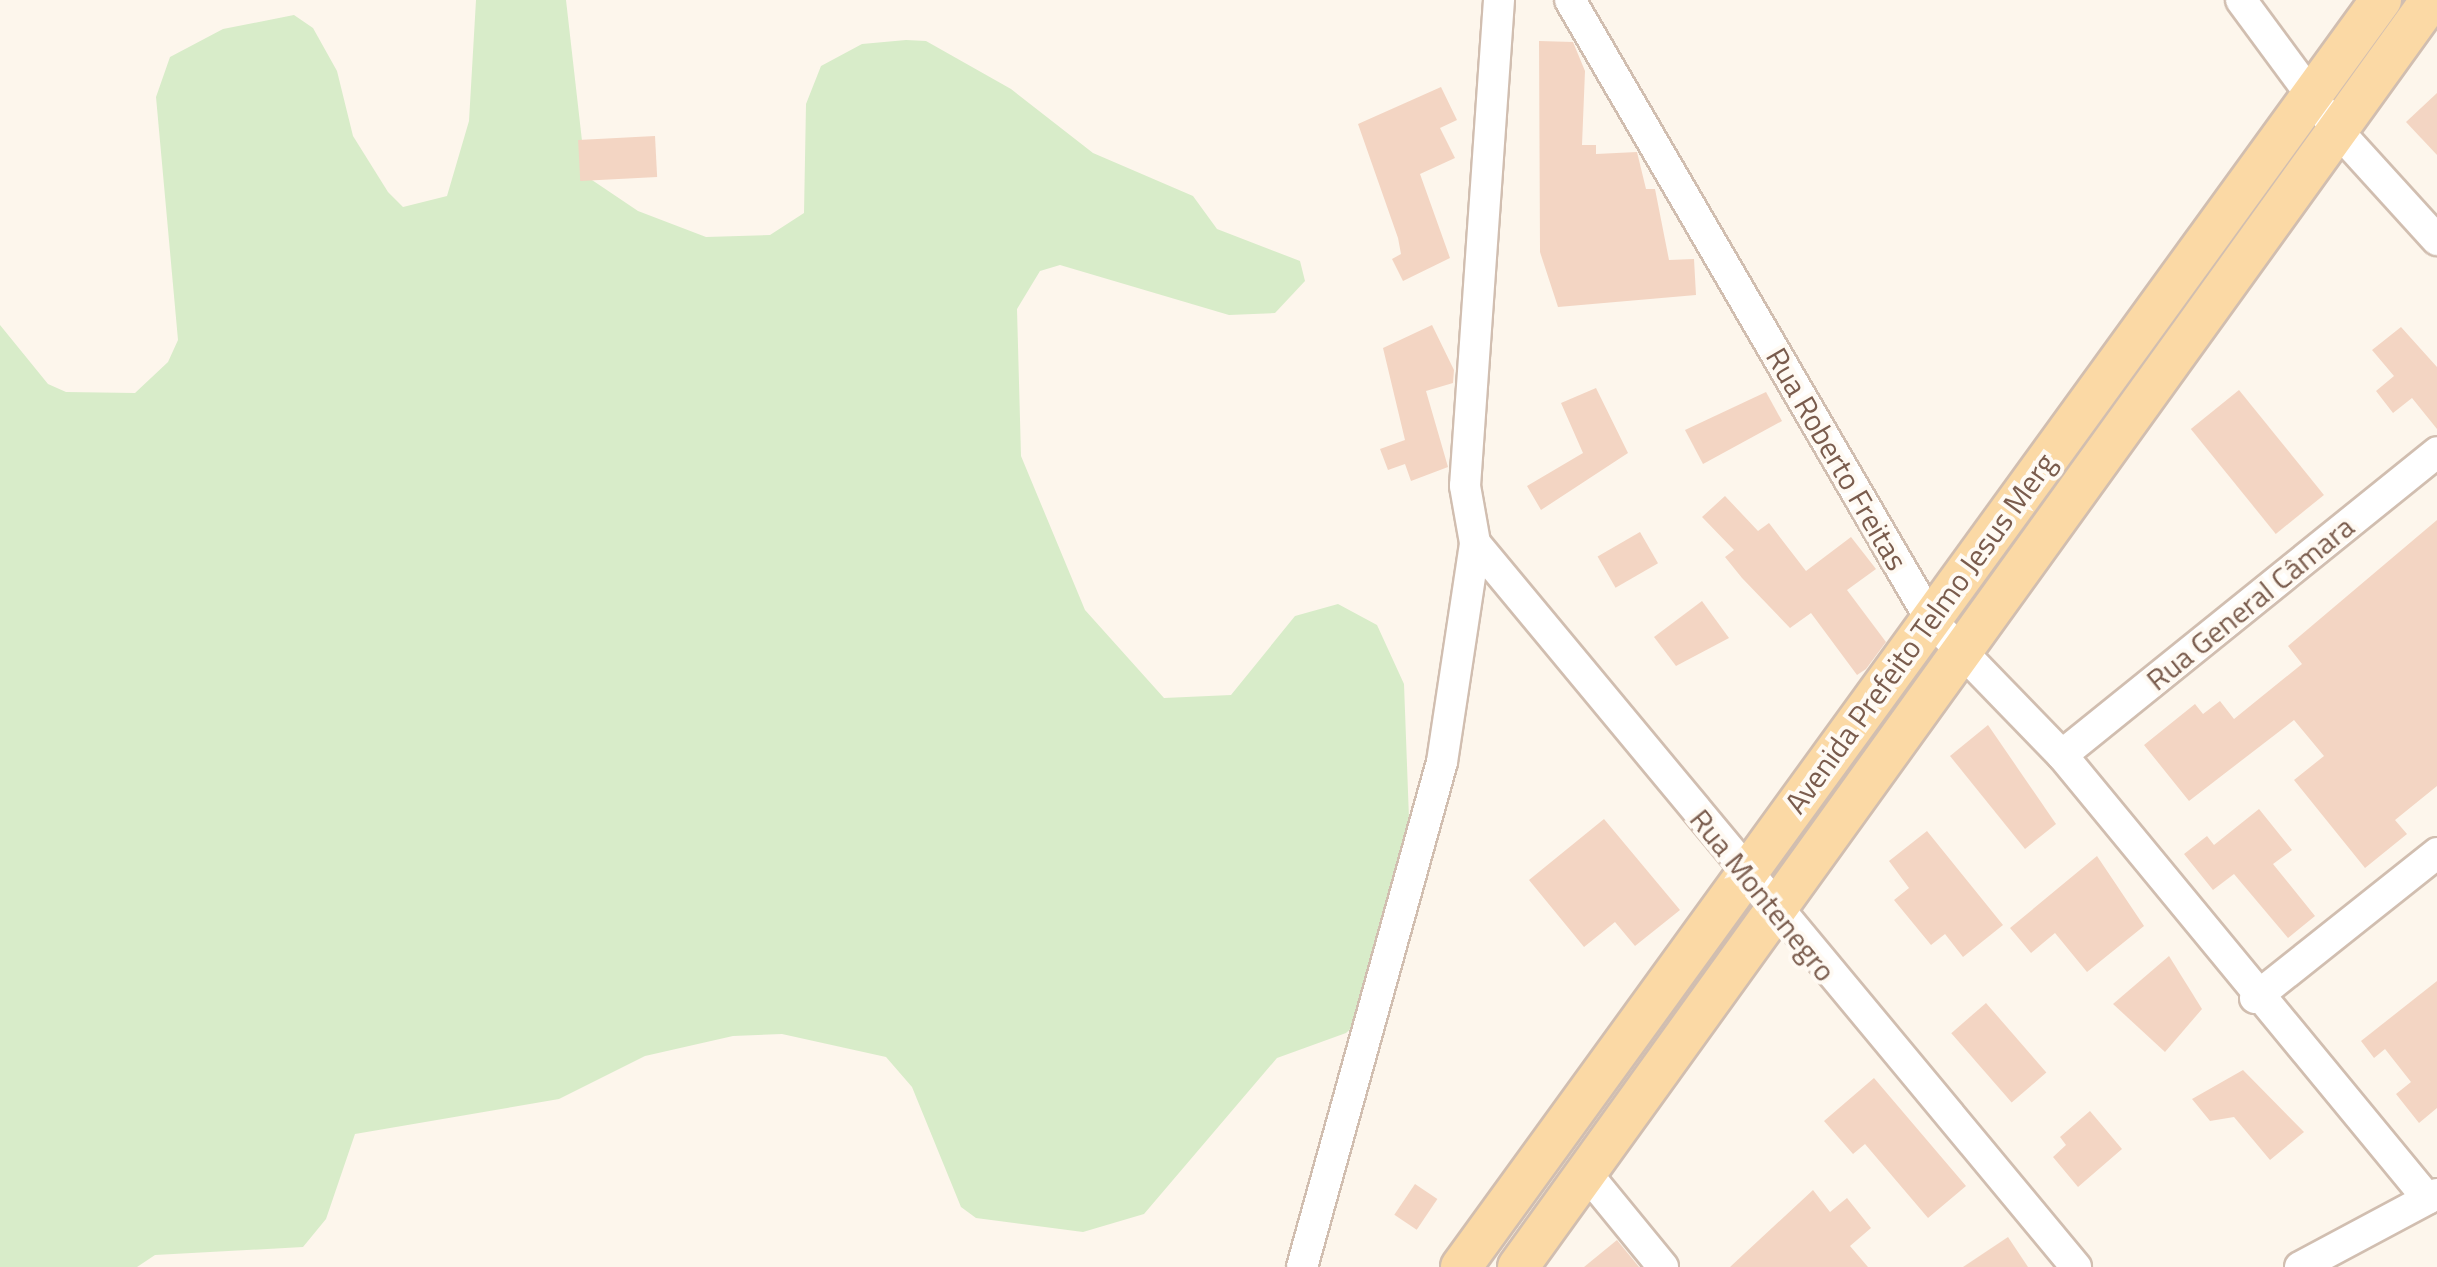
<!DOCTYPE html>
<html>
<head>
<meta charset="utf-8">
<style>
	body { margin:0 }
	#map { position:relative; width:2437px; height:1267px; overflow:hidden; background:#fdf6ec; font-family:"Titillium Web",sans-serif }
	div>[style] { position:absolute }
	.green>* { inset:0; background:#d8ecc9 }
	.building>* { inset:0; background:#f3d5c3; transform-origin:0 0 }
	.roads { filter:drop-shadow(2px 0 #d1beb0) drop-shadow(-2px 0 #d1beb0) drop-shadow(0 2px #d1beb0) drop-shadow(0 -2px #d1beb0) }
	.minor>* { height:30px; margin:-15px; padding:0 15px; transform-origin:15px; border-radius:15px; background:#fff }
	.major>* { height:40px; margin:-20px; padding:0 20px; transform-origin:20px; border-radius:20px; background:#fbd9a5 }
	span { translate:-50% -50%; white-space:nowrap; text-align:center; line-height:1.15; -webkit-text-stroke:8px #fffaf3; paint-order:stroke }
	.street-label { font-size:30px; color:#7a5c4d }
</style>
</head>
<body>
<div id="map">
	<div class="green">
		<div style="clip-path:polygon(476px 0,566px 0,586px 176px,638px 211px,706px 237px,770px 235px,804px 213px,806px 104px,821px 66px,862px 44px,906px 40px,926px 41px,1011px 89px,1093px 153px,1193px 196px,1217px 229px,1300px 261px,1305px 281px,1275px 313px,1229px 315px,1060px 265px,1040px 271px,1017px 309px,1021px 456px,1085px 610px,1164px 698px,1231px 695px,1295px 616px,1338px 604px,1377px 625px,1404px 684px,1413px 926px,1394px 989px,1346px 1033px,1277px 1058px,1144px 1214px,1083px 1232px,976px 1218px,961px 1207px,912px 1087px,886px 1057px,782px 1034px,733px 1036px,645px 1056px,559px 1099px,355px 1134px,326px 1219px,303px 1247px,155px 1255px,137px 1267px,0 1267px,0 325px,48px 384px,66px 392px,135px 393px,168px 362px,178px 340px,156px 97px,170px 57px,223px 29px,294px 15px,313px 28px,337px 71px,353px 136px,388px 192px,403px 207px,447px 196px,469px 121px)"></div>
	</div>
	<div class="building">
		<div style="clip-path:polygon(1539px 41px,1573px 42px,1585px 71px,1582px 145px,1596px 145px,1596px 154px,1637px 152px,1646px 189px,1655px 189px,1669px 260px,1694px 259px,1696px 295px,1558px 307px,1540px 252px)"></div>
		<div style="clip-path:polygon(1441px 87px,1457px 120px,1440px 128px,1455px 158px,1420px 174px,1450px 258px,1403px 281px,1392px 259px,1401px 254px,1398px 238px,1358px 124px)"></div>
		<div style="clip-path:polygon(2437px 93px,2437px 155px,2406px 122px)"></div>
		<div style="left:655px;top:136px;width:41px;height:77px;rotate:87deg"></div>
		<div style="clip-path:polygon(1432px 325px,1454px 370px,1453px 383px,1426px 391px,1448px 467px,1411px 481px,1405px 464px,1388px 470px,1380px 449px,1405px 440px,1383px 348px)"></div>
		<div style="clip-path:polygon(2401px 327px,2437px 367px,2437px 429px,2412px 398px,2393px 413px,2376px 391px,2394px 376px,2372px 350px)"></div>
		<div style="clip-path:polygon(1596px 388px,1628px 453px,1541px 510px,1527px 486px,1583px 453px,1561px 403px)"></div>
		<div style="left:2239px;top:390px;width:135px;height:62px;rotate:51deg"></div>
		<div style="clip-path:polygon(1766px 392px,1782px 421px,1703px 464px,1685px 430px)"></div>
		<div style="clip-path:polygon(1725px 496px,1758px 531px,1769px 523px,1806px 571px,1851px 537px,1876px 569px,1847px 590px,1886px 642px,1866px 669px,1857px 675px,1811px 613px,1790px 628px,1742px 578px,1725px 557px,1734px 550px,1702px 517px)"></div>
		<div style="clip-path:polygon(2437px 520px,2437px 786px,2395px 820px,2407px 834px,2365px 868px,2294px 780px,2324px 756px,2294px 720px,2189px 801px,2144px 745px,2195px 704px,2203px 714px,2220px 701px,2234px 719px,2302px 664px,2288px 646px)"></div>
		<div style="left:1640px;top:532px;width:36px;height:49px;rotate:60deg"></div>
		<div style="clip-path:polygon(1702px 601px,1729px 638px,1676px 666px,1654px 637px)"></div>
		<div style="clip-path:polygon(1988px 725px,2056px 824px,2025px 849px,1950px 756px)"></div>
		<div style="clip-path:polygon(2259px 809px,2292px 850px,2273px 864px,2315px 916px,2288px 938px,2234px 874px,2213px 890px,2184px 854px,2207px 836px,2214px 845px)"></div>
		<div style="clip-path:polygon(1604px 819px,1680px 910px,1635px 946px,1615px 922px,1584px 947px,1529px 880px)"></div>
		<div style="clip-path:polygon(1927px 831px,2003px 925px,1963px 957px,1945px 934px,1931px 945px,1894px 900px,1909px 888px,1889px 861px)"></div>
		<div style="clip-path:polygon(2097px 856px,2144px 926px,2087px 972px,2055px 933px,2031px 953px,2010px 928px)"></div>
		<div style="clip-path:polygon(2169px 956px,2202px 1009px,2165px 1052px,2113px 1004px)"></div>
		<div style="clip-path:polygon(2437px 981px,2437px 1108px,2419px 1123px,2396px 1094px,2411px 1082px,2385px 1049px,2374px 1058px,2361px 1041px)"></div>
		<div style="left:1986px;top:1003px;width:92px;height:46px;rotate:49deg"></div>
		<div style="clip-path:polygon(2243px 1070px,2304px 1132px,2270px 1160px,2234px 1117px,2210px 1121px,2192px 1099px)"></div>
		<div style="clip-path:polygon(1874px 1078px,1966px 1186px,1928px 1218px,1865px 1144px,1853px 1154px,1824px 1121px)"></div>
		<div style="clip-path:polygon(2090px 1111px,2122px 1149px,2078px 1187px,2053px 1157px,2066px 1145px,2060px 1137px)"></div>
		<div style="left:1415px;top:1184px;width:27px;height:37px;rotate:34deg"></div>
		<div style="clip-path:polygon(1813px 1190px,1830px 1212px,1847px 1198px,1871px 1228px,1850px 1246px,1868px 1267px,1730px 1267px)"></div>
		<div style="clip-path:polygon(2008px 1237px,2028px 1267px,1963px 1267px)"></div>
		<div style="clip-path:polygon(1617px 1240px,1639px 1267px,1584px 1267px)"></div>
	</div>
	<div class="roads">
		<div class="minor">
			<div style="left:1499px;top:0;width:487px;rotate:94deg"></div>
			<div style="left:1465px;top:486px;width:58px;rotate:80deg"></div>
			<div style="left:1475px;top:543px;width:941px;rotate:50.3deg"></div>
			<div style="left:1570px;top:0;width:717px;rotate:59.79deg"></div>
			<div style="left:1931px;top:620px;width:188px;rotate:45.9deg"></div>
			<div style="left:2062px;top:755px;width:575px;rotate:50.5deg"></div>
			<div style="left:2241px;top:0;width:162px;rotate:53.6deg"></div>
			<div style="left:2337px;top:130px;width:149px;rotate:47.7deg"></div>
			<div style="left:2062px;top:755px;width:482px;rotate:-38.9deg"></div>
			<div style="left:2255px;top:998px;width:233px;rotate:-38.5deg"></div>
			<div style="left:1587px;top:1174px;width:120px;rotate:50.7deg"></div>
			<div style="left:1302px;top:1267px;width:524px;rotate:-74.51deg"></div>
			<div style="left:1442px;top:762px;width:221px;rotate:-81.4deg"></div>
			<div style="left:2300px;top:1267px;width:155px;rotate:-28.1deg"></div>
		</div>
		<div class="major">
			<div style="left:1461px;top:1267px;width:1566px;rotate:-54.02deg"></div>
			<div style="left:1518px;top:1267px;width:1562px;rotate:-54.22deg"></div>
		</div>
	</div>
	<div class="street-label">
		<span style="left:1837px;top:459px;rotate:60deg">Rua Roberto Freitas</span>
		<span style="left:2250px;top:603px;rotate:-39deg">Rua General Câmara</span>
		<span style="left:1920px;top:633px;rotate:-54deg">Avenida Prefeito Telmo Jesus Merg</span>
		<span style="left:1763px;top:895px;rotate:51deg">Rua Montenegro</span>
	</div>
</div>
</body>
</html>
